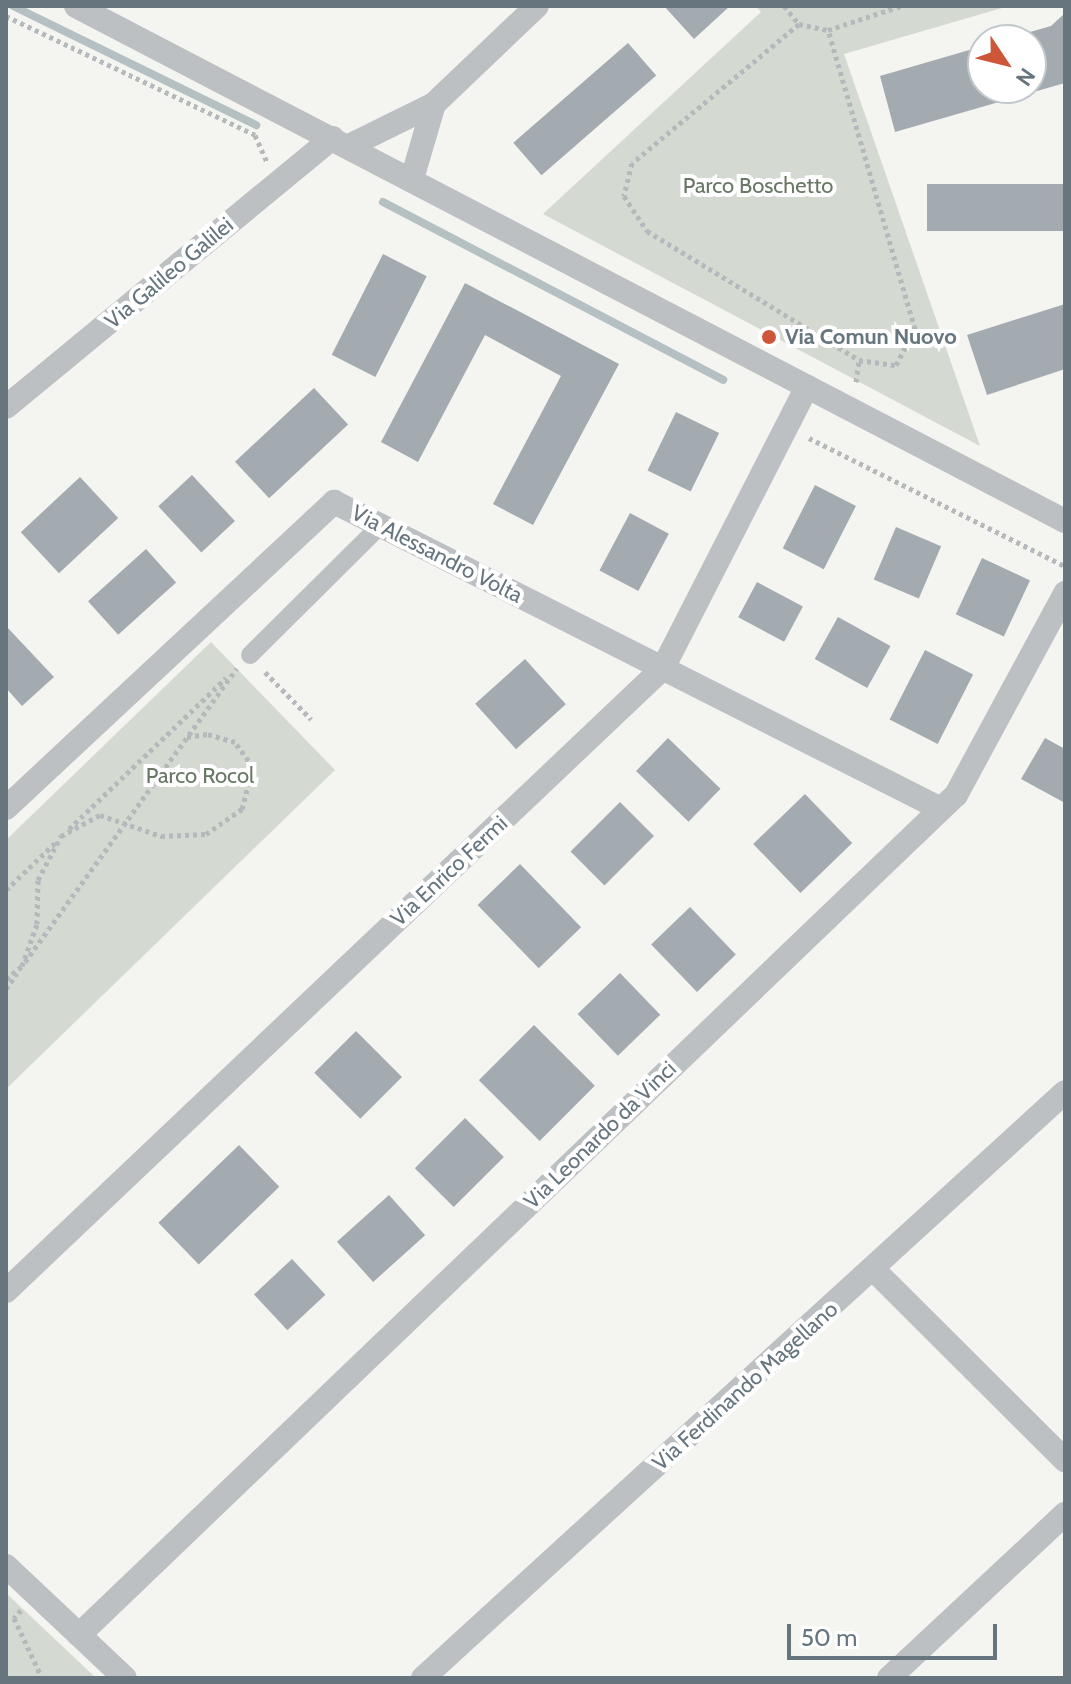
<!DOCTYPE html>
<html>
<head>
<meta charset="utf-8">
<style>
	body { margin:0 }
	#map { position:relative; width:1071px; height:1684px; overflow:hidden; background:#f4f4f1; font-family:Cabin,sans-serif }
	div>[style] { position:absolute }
	.green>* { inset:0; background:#d4d9d1 }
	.stream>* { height:8px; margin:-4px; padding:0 4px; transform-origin:4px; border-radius:4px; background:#b5c0c3 }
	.building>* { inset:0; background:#a4abb0; transform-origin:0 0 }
	.path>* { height:5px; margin-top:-2.5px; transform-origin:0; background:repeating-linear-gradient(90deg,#b6b9bb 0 4px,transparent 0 8px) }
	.pedestrian>* { height:18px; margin:-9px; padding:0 9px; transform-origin:9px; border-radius:9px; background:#bcc0c3 }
	.minor>* { height:24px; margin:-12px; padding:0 12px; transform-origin:12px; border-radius:12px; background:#bcc0c3 }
	.dots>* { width:22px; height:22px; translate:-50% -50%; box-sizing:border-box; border:4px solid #fff; border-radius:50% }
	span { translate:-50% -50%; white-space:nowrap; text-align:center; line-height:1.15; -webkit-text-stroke:8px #fff; paint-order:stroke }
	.park-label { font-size:22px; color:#697765 }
	.street-label { font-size:22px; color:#67757f }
	.poi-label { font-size:22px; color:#67757f; font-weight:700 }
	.left { translate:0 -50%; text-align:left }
	.frame { position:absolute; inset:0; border:8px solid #67757f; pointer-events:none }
	.north { position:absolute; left:967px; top:24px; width:80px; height:80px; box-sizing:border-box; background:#fff; border:2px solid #c2c8cc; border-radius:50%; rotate:125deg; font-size:22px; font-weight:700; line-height:32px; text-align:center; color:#67757f }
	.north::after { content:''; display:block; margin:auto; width:28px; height:36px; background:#ce5638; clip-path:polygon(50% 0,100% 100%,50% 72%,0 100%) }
	.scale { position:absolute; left:787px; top:1624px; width:210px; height:36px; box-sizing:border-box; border:4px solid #67757f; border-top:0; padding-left:10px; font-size:24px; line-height:28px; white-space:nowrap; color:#67757f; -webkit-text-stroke:6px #fff; paint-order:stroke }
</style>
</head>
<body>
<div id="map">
	<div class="green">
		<div style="clip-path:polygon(756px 6px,1009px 6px,844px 54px,980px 446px,543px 214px,761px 12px)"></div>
		<div style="clip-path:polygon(211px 642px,335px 770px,6px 1089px,6px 840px)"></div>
		<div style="clip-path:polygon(6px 1593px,96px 1678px,6px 1678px)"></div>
	</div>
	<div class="stream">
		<div style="left:13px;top:6px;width:271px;rotate:26.1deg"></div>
		<div style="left:383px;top:202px;width:384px;rotate:27.6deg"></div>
	</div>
	<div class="building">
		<div style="clip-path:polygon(664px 6px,730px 6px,694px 39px)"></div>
		<div style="clip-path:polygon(1065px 13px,1065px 83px,895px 132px,880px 76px,983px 46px,983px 88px,1031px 88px,1031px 40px,1006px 39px,1051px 26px)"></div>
		<div style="left:628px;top:43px;width:43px;height:152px;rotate:49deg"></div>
		<div style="left:1065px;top:184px;width:47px;height:138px;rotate:90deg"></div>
		<div style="left:383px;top:254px;width:49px;height:113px;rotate:27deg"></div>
		<div style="clip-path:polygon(465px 283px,619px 364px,533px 525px,493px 504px,561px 376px,485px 335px,418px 462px,381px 442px)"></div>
		<div style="clip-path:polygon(1065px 304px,1065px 369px,987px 395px,967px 335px)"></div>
		<div style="left:314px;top:388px;width:50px;height:108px;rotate:47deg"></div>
		<div style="left:676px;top:412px;width:48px;height:65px;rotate:26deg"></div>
		<div style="left:192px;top:475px;width:63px;height:46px;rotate:47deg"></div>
		<div style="left:80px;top:477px;width:56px;height:81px;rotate:47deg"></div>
		<div style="left:815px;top:485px;width:46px;height:71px;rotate:27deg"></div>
		<div style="left:630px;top:513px;width:44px;height:65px;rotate:28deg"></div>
		<div style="left:896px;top:527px;width:49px;height:57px;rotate:23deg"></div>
		<div style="left:146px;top:549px;width:45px;height:78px;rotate:48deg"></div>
		<div style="left:982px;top:558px;width:53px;height:62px;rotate:25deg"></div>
		<div style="left:757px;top:582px;width:52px;height:40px;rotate:28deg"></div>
		<div style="left:838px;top:617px;width:60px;height:48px;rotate:29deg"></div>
		<div style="clip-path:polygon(6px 626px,54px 677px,22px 706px,6px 688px)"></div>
		<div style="left:925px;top:650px;width:54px;height:78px;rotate:27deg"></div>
		<div style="left:525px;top:659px;width:61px;height:67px;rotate:48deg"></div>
		<div style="left:668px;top:738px;width:73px;height:46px;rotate:44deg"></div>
		<div style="clip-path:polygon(1045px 738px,1065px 749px,1065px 803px,1021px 779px)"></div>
		<div style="left:805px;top:794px;width:68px;height:72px;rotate:46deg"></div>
		<div style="left:620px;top:802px;width:48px;height:70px;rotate:45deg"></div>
		<div style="left:520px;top:864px;width:88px;height:59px;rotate:46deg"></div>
		<div style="left:690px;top:907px;width:66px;height:54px;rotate:46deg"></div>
		<div style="left:620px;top:973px;width:58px;height:59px;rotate:46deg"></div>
		<div style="left:534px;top:1025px;width:86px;height:78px;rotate:45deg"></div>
		<div style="left:356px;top:1031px;width:65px;height:59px;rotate:45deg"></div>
		<div style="left:465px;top:1118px;width:55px;height:71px;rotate:45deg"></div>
		<div style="left:239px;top:1145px;width:58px;height:112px;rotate:46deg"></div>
		<div style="left:389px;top:1195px;width:54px;height:70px;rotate:48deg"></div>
		<div style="left:292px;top:1259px;width:49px;height:52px;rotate:47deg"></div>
	</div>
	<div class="path">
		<div style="left:784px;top:6px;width:23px;rotate:50deg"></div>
		<div style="left:799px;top:24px;width:30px;rotate:12deg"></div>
		<div style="left:828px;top:30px;width:77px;rotate:-18.2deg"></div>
		<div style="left:6px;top:16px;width:276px;rotate:25.5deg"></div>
		<div style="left:255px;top:135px;width:30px;rotate:66deg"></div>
		<div style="left:799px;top:24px;width:217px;rotate:140.2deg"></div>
		<div style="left:632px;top:163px;width:34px;rotate:104deg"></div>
		<div style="left:624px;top:196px;width:42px;rotate:56.7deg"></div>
		<div style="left:647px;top:231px;width:248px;rotate:31.3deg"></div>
		<div style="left:859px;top:360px;width:37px;rotate:8deg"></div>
		<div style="left:896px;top:365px;width:41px;rotate:-62.2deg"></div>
		<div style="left:915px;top:329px;width:311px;rotate:-106.2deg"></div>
		<div style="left:856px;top:382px;width:22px;rotate:-82deg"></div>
		<div style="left:809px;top:438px;width:286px;rotate:26.6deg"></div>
		<div style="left:265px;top:672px;width:66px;rotate:45.6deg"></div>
		<div style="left:69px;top:829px;width:218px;rotate:-43.9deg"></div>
		<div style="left:6px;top:890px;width:69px;rotate:-43.8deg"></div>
		<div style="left:25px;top:962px;width:362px;rotate:-54.2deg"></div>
		<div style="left:6px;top:979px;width:21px;rotate:-39deg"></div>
		<div style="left:22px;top:966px;width:45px;rotate:-70.3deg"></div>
		<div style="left:37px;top:924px;width:44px;rotate:-88.7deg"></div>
		<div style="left:38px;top:880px;width:50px;rotate:-62.4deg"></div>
		<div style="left:61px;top:836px;width:44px;rotate:-28.3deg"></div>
		<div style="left:100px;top:815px;width:65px;rotate:19deg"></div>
		<div style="left:161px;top:836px;width:45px;rotate:-2.5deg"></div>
		<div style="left:206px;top:834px;width:44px;rotate:-34.8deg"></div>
		<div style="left:242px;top:809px;width:43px;rotate:-75.3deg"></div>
		<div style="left:253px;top:767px;width:31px;rotate:-126deg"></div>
		<div style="left:235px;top:742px;width:29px;rotate:-164deg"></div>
		<div style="left:207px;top:734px;width:21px;rotate:172deg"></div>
		<div style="left:6px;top:989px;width:19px;rotate:-55deg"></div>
		<div style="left:21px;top:1610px;width:11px;rotate:131deg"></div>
		<div style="left:14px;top:1618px;width:66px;rotate:65deg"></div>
	</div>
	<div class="pedestrian">
		<div style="left:250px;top:655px;width:185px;rotate:-44.8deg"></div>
	</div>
	<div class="minor">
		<div style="left:76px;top:6px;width:1115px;rotate:27.51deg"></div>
		<div style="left:349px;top:146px;width:95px;rotate:-26.3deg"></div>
		<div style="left:434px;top:104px;width:142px;rotate:-43.6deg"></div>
		<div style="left:412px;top:179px;width:78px;rotate:-73.7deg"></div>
		<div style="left:6px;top:407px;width:423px;rotate:-39.5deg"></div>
		<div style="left:6px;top:808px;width:449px;rotate:-43deg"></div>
		<div style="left:334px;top:502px;width:680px;rotate:26.83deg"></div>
		<div style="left:873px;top:1269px;width:271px;rotate:44.9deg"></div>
		<div style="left:6px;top:1291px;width:905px;rotate:-43.48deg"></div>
		<div style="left:663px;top:668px;width:316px;rotate:-62.9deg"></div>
		<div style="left:6px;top:1566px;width:163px;rotate:43.3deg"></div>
		<div style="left:79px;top:1635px;width:1214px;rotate:-43.77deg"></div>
		<div style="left:956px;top:795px;width:230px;rotate:-61.6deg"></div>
		<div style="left:423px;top:1678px;width:869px;rotate:-42.39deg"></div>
		<div style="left:889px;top:1678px;width:241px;rotate:-43deg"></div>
	</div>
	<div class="dots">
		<div style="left:769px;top:337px;background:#ce5638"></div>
	</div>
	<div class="park-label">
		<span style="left:758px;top:186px">Parco Boschetto</span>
		<span style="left:200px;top:776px">Parco Rocol</span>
	</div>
	<div class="street-label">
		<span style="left:169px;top:273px;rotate:-40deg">Via Galileo Galilei</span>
		<span style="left:437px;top:554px;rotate:27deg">Via Alessandro Volta</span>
		<span style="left:449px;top:871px;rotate:-43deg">Via Enrico Fermi</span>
		<span style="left:600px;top:1135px;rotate:-44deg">Via Leonardo da Vinci</span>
		<span style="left:745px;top:1386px;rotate:-42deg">Via Ferdinando Magellano</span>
	</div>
	<div class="poi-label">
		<span class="left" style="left:785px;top:337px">Via Comun Nuovo</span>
	</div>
	<div class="frame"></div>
	<div class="north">N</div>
	<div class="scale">50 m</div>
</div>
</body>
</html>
